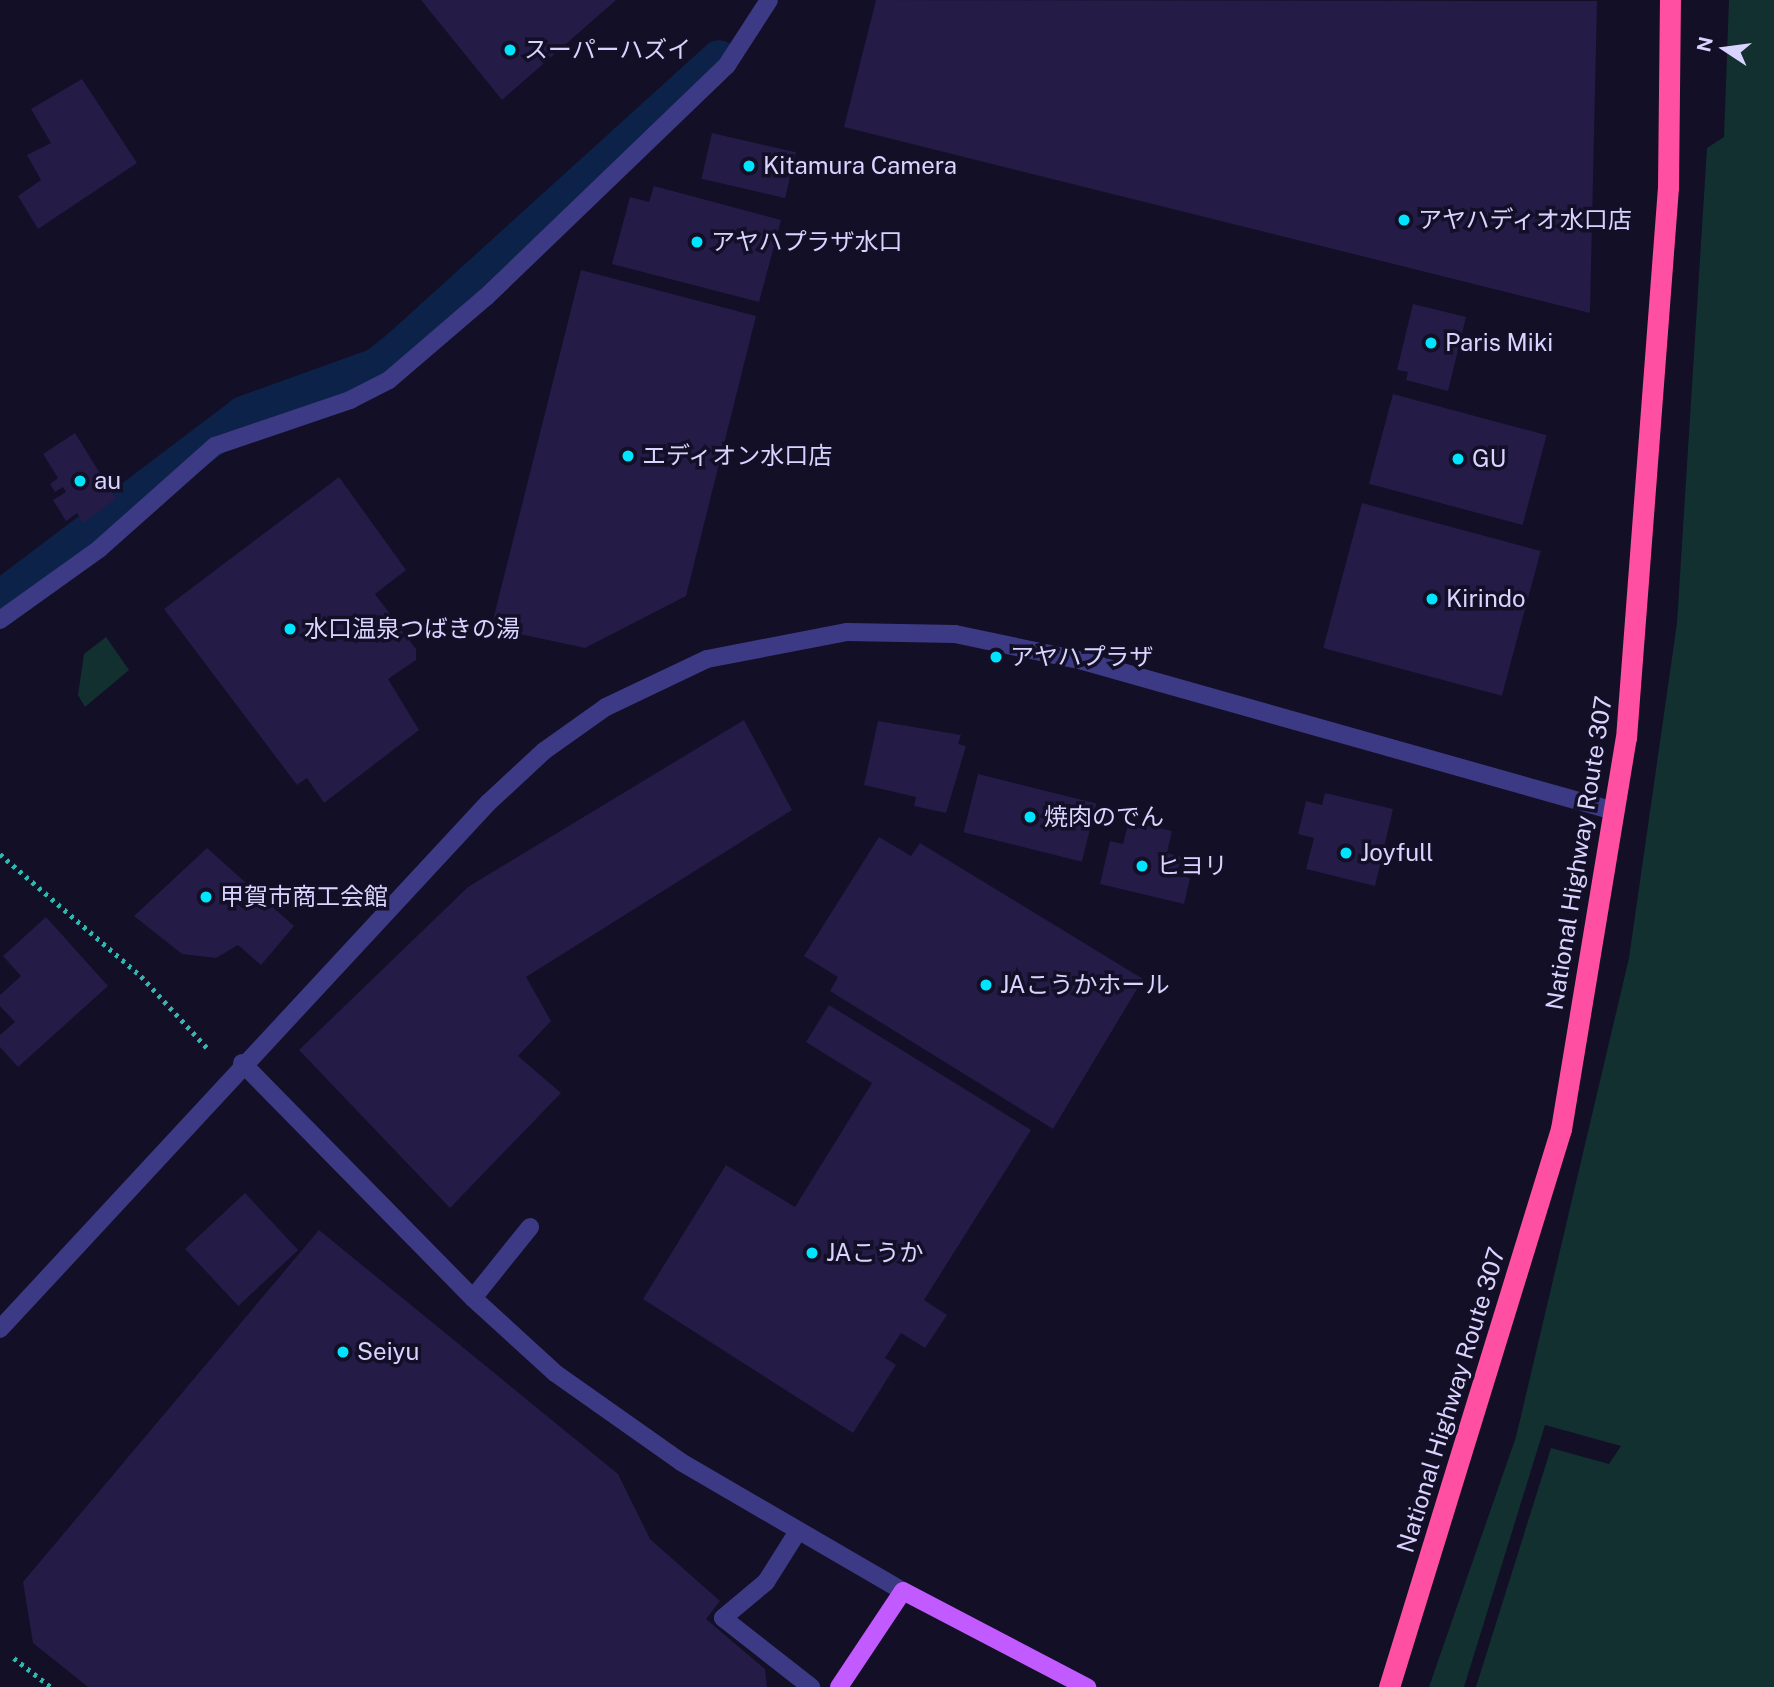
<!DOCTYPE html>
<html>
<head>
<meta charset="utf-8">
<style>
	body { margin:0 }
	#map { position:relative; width:1774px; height:1687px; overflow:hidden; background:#130f26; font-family:"Public Sans","Noto Sans JP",sans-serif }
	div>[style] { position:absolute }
	.green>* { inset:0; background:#12302f }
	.canal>* { height:37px; margin:-18.5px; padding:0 18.5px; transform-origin:18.5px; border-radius:18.5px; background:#0c2248 }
	.building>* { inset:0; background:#241b47; transform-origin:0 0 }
	.path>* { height:4.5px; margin-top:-2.25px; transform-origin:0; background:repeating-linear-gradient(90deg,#2fb8b0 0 3.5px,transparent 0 8.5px) }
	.minor>* { height:18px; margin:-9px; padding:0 9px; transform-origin:9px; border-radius:9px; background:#3d3a85 }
	.major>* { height:18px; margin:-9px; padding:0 9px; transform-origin:9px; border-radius:9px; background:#c25bff }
	.highway>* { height:21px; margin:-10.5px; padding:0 10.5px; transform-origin:10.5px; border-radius:10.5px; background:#ff4fa3 }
	.dots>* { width:19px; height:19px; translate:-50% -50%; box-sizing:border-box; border:4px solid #130f26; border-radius:50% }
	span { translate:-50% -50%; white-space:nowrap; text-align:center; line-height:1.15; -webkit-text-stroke:7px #130f26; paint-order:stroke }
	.poi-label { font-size:24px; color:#d9d4ff }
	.left { translate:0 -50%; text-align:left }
	.street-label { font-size:24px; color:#d9d4ff }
	.north { position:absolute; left:1690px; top:14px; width:70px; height:70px; -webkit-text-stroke:5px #130f26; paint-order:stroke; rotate:283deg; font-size:19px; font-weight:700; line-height:28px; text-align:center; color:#d9d4ff }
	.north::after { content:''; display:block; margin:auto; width:24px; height:32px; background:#d9d4ff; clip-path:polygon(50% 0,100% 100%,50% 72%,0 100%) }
</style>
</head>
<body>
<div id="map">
	<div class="green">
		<div style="clip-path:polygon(1729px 0,1774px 0,1774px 1687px,1476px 1687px,1551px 1448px,1609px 1464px,1621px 1446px,1545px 1425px,1464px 1687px,1429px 1687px,1516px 1437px,1629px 958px,1677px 623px,1707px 148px,1724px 137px)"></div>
		<div style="clip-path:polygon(106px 637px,129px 670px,85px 707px,78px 695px,84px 654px)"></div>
	</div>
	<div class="canal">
		<div style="left:4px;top:595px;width:300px;rotate:-37.1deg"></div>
		<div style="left:243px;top:414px;width:141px;rotate:-19.8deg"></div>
		<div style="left:376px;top:366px;width:31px;rotate:-38deg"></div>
		<div style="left:400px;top:347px;width:430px;rotate:-42.2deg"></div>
	</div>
	<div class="building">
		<div style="clip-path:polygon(421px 0,616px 0,502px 100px)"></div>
		<div style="clip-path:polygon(876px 0,1597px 1px,1590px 313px,844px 127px)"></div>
		<div style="clip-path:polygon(82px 79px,137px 163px,38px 229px,18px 196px,41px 180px,27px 155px,51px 143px,31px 109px)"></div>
		<div style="left:712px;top:133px;width:86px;height:47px;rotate:13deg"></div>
		<div style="clip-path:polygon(654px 186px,781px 220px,759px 302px,612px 264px,630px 197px,649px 202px)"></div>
		<div style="clip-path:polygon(581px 270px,756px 316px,686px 596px,585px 648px,491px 628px)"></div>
		<div style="clip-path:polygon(1413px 304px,1466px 317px,1448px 391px,1406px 380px,1408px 372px,1397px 370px)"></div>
		<div style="left:1393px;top:394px;width:159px;height:93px;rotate:15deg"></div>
		<div style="clip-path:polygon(75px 433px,116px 499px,83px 523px,77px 513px,66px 521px,53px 500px,66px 492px,63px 487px,55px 492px,50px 484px,58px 478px,43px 454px)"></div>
		<div style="clip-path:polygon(339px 477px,406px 570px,375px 594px,416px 649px,416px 660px,388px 679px,419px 730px,324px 803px,307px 778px,297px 785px,164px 609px)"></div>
		<div style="left:1362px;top:503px;width:185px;height:150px;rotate:15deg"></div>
		<div style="clip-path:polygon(744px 720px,792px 810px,526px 977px,551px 1021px,518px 1056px,561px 1093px,450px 1208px,299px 1050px,468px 887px)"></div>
		<div style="clip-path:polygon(878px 721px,961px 735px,958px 744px,966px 746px,946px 813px,914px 806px,916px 797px,864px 785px)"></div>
		<div style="left:978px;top:774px;width:122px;height:60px;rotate:14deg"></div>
		<div style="clip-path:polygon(1325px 793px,1393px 809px,1375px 886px,1306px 869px,1314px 838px,1298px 834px,1306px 801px,1322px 805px)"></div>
		<div style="clip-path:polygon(1129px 821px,1172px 831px,1167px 853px,1181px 857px,1177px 875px,1190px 878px,1184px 904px,1100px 884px,1110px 841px,1123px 844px)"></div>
		<div style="clip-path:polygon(879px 837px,911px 856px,920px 843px,1143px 979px,1053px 1129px,830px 991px,838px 977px,804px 956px)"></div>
		<div style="clip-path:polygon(207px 848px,294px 926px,261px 965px,238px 945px,216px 958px,182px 954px,134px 916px)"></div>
		<div style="clip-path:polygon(46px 917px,108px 986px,18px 1067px,0 1047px,0 1035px,15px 1022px,0 1006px,0 995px,21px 976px,3px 956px)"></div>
		<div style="clip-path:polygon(829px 1005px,1031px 1130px,924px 1300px,947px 1315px,925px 1348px,901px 1333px,885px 1358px,896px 1365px,853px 1433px,643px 1299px,726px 1165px,795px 1207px,872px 1083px,806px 1042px)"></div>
		<div style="left:245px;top:1193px;width:78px;height:82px;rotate:47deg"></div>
		<div style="clip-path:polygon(319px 1230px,618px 1474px,650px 1539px,720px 1601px,706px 1619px,765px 1669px,767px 1687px,88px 1687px,33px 1643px,23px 1582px)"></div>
	</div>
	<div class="path">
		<div style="left:0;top:854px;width:186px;rotate:40.9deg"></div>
		<div style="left:141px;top:976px;width:100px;rotate:47.4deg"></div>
		<div style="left:14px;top:1658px;width:47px;rotate:38.1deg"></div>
	</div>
	<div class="minor">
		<div style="left:0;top:620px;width:122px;rotate:-35.6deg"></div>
		<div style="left:99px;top:549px;width:155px;rotate:-41.6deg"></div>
		<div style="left:215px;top:446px;width:143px;rotate:-18.8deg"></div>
		<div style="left:350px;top:400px;width:44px;rotate:-27.1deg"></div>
		<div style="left:389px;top:380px;width:128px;rotate:-40.6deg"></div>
		<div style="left:486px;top:297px;width:335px;rotate:-43.9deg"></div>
		<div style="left:727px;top:65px;width:77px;rotate:-57.1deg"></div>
		<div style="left:242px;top:1063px;width:330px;rotate:45.5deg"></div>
		<div style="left:473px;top:1298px;width:111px;rotate:42.4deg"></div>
		<div style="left:555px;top:1373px;width:154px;rotate:35.2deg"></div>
		<div style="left:681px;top:1462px;width:257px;rotate:30.2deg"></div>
		<div style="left:473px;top:1298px;width:91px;rotate:-51.2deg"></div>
		<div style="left:0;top:1329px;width:718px;rotate:-47.15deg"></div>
		<div style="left:488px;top:803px;width:76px;rotate:-42.9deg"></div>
		<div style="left:544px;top:751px;width:76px;rotate:-35.4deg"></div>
		<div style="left:606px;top:707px;width:112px;rotate:-25.4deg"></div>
		<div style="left:707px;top:659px;width:143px;rotate:-10.9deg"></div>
		<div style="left:847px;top:632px;width:108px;rotate:1.1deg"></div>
		<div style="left:955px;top:634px;width:131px;rotate:11.9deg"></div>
		<div style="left:1083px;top:661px;width:552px;rotate:15.77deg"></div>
		<div style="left:798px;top:1531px;width:60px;rotate:122.1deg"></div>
		<div style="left:766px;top:1582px;width:56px;rotate:140.1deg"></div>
		<div style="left:723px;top:1618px;width:112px;rotate:38.1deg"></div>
	</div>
	<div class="major">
		<div style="left:839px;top:1687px;width:115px;rotate:-56.3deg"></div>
		<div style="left:903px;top:1591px;width:208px;rotate:27.6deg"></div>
	</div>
	<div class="highway">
		<div style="left:1389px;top:1687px;width:584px;rotate:-72.87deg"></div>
		<div style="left:1561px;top:1129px;width:396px;rotate:-80.6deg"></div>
		<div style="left:1626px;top:738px;width:553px;rotate:-85.64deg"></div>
		<div style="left:1668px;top:187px;width:187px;rotate:-89.4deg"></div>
	</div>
	<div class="dots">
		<div style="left:510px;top:50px;background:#00e5ff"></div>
		<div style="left:749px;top:166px;background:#00e5ff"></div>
		<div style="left:1404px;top:220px;background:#00e5ff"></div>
		<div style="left:697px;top:242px;background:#00e5ff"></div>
		<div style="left:1431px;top:343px;background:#00e5ff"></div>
		<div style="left:628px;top:456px;background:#00e5ff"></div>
		<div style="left:1458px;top:459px;background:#00e5ff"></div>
		<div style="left:80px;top:481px;background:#00e5ff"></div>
		<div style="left:1432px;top:599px;background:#00e5ff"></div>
		<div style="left:290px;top:629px;background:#00e5ff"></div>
		<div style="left:996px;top:657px;background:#00e5ff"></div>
		<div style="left:1030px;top:817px;background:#00e5ff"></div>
		<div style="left:1346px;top:853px;background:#00e5ff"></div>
		<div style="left:1142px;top:866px;background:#00e5ff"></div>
		<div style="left:206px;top:897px;background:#00e5ff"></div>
		<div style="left:986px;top:985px;background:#00e5ff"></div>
		<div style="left:812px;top:1253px;background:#00e5ff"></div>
		<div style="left:343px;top:1352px;background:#00e5ff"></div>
	</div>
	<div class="poi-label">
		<span class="left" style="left:524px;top:50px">スーパーハズイ</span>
		<span class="left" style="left:763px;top:166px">Kitamura Camera</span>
		<span class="left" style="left:1418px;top:220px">アヤハディオ水口店</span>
		<span class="left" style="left:711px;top:242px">アヤハプラザ水口</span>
		<span class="left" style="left:1445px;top:343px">Paris Miki</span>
		<span class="left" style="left:642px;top:456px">エディオン水口店</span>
		<span class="left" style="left:1472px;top:459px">GU</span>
		<span class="left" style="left:94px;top:481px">au</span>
		<span class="left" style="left:1446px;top:599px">Kirindo</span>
		<span class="left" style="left:304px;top:629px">水口温泉つばきの湯</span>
		<span class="left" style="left:1010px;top:657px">アヤハプラザ</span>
		<span class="left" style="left:1044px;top:817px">焼肉のでん</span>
		<span class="left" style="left:1360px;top:853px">Joyfull</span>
		<span class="left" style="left:1156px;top:866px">ヒヨリ</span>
		<span class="left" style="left:220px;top:897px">甲賀市商工会館</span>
		<span class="left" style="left:1000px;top:985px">JAこうかホール</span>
		<span class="left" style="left:826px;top:1253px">JAこうか</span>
		<span class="left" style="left:357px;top:1352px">Seiyu</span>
	</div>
	<div class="street-label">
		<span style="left:1579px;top:853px;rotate:-81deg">National Highway Route 307</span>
		<span style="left:1451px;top:1400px;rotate:-73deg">National Highway Route 307</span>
	</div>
	<div class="north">N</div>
</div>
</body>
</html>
